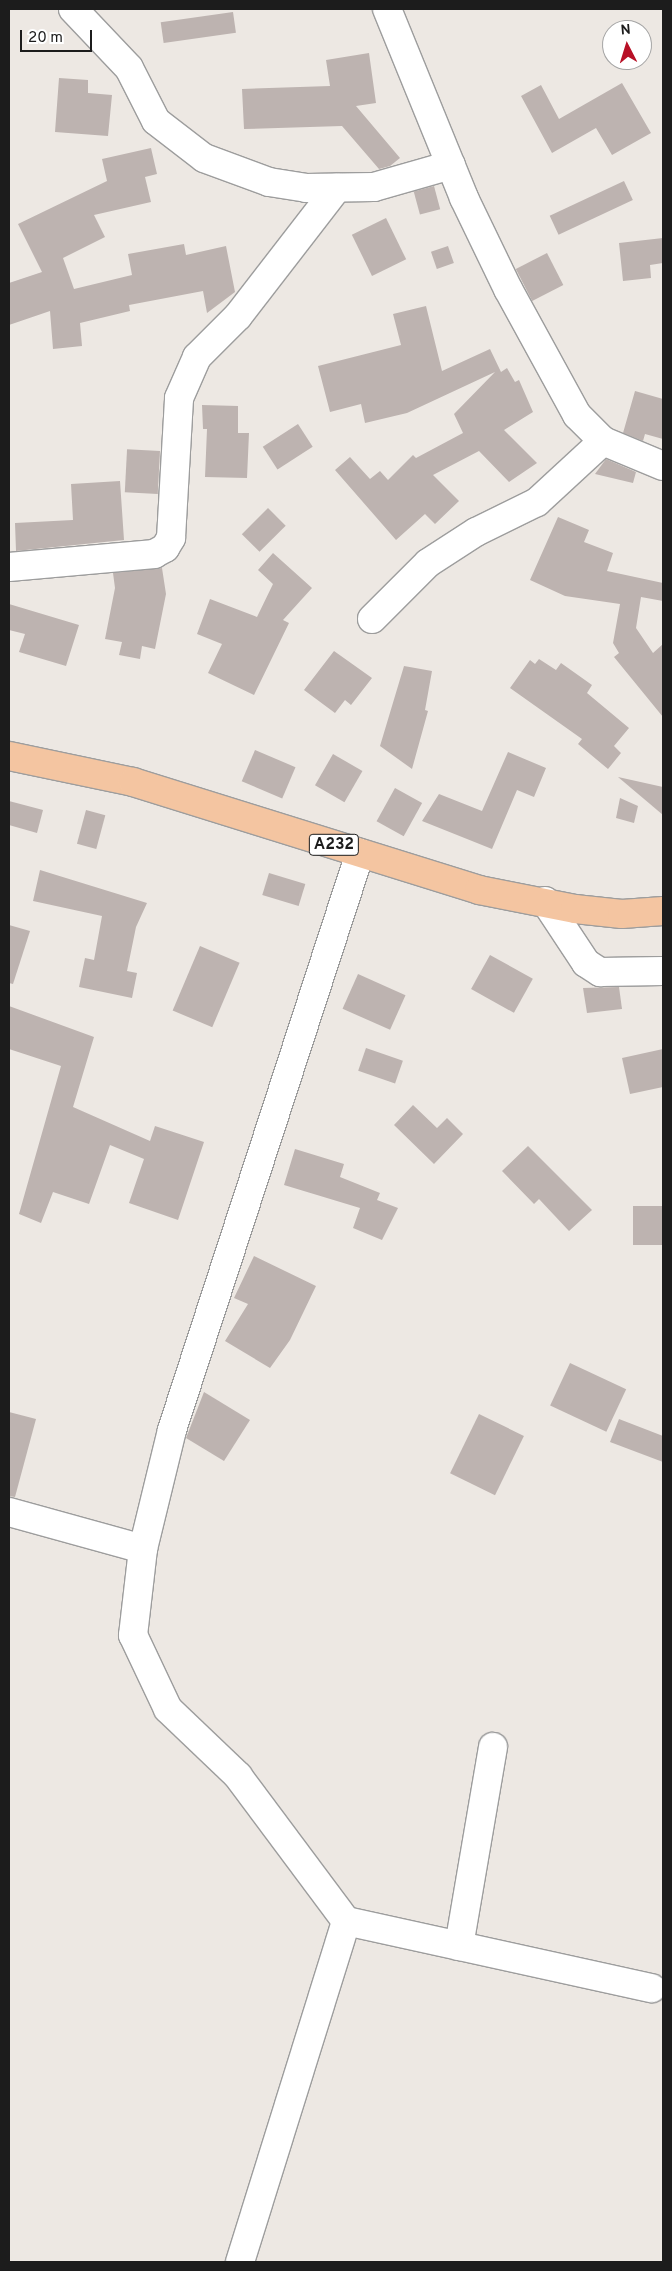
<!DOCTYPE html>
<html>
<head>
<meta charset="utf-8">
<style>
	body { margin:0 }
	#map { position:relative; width:672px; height:2271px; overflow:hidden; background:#ede8e3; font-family:Overpass,sans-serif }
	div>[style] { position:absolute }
	.building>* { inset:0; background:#bdb3b0; transform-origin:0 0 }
	.roads { filter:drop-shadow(1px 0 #9d9d9d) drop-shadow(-1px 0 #9d9d9d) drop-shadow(0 1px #9d9d9d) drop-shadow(0 -1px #9d9d9d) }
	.street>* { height:28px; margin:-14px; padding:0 14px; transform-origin:14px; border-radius:14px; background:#fff }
	.primary>* { height:28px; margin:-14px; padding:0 14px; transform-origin:14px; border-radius:14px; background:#f4c5a1 }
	span { translate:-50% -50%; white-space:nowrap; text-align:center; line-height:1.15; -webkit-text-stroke:4px #fff; paint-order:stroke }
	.shield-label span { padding:1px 4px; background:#fff; border:1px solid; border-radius:4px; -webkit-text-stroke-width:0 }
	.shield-label { font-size:16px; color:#1c1c1c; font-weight:700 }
	.frame { position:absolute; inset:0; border:10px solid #1c1c1c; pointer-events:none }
	.north { position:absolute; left:602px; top:20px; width:50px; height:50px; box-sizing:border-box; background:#fff; border:1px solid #a4a4a4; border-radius:50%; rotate:355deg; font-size:14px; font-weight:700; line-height:20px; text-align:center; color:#1c1c1c }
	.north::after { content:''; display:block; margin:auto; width:18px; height:22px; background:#b81026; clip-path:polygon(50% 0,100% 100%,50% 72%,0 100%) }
	.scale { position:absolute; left:20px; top:30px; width:72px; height:22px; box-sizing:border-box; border:2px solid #1c1c1c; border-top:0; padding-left:6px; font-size:15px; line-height:18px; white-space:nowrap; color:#1c1c1c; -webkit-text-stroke:4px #fff; paint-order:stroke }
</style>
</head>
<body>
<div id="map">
	<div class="building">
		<div style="left:233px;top:12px;width:21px;height:73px;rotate:82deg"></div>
		<div style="clip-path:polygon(369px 53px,376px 103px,356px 106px,400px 158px,390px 166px,379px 169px,342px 126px,244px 129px,242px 89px,330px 86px,326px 60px)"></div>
		<div style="clip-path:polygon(59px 78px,88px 80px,88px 93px,112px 95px,108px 136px,55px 132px)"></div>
		<div style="clip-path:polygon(622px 83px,651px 133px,612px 155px,596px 128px,552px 153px,521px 96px,541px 85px,559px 119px)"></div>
		<div style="clip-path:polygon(151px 148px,157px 174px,145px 177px,151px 202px,94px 215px,105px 237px,63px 258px,74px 289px,132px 275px,128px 254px,184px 244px,186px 255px,226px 246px,235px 292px,207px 313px,203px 291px,129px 305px,130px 311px,80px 323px,82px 346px,53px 349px,50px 311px,9px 325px,9px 283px,42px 272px,18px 224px,107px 181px,102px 159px)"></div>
		<div style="left:624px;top:181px;width:21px;height:82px;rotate:65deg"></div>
		<div style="left:434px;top:186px;width:24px;height:21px;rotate:75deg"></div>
		<div style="left:386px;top:218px;width:46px;height:38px;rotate:64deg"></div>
		<div style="clip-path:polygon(663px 238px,663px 263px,650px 265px,651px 278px,623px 281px,619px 243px)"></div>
		<div style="left:448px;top:246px;width:18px;height:18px;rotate:71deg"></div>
		<div style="left:547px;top:253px;width:36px;height:35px;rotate:63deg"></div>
		<div style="clip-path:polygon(426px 306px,442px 371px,490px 349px,501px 372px,507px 368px,515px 382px,519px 380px,533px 412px,504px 430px,537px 463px,509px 482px,479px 451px,433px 475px,459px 501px,435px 524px,425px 514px,396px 540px,335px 470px,350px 457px,370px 479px,380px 471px,388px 480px,413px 455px,416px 458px,463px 433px,454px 414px,495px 372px,407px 413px,365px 423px,361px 404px,330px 412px,318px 366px,401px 345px,393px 314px)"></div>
		<div style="clip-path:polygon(635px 391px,663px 399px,663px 439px,645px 434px,643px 441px,623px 433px)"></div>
		<div style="clip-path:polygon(202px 405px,238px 406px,238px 433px,249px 433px,247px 478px,205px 477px,207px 429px,203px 429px)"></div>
		<div style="left:298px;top:424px;width:27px;height:42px;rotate:57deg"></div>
		<div style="left:160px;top:451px;width:43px;height:33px;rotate:93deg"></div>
		<div style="clip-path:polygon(606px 459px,636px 472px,633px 483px,595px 474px)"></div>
		<div style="clip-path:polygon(120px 481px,124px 540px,16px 551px,15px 523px,73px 520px,71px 484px)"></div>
		<div style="left:268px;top:508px;width:25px;height:37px;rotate:45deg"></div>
		<div style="clip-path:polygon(558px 517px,589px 530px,584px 542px,613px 553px,607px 571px,663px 583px,663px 601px,641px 597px,636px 628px,653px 653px,663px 644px,663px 717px,614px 657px,619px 653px,613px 643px,620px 604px,565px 596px,530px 580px)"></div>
		<div style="clip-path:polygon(273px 553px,312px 588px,283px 620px,289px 623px,254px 695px,208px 673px,222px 644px,197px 634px,210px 599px,257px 617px,273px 584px,258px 570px)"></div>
		<div style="clip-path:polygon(162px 568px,166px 594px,155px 649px,142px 646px,140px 659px,119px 655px,122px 642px,105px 639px,115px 588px,113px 573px)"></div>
		<div style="clip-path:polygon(9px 604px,79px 625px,66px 666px,19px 652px,25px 634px,9px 630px)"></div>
		<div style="clip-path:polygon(334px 651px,372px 678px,351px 705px,345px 700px,335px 713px,304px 690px)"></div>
		<div style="clip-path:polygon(539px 659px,556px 670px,561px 663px,592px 685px,587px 693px,629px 728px,614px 746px,621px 753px,608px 769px,578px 744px,582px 739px,510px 688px,530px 660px,535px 664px)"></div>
		<div style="clip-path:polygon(404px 666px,432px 671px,425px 710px,428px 711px,412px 769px,380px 746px)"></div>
		<div style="left:255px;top:750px;width:44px;height:34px;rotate:23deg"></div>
		<div style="clip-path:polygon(508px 752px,546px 768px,534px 797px,517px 790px,492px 849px,422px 821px,439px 794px,482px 811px)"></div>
		<div style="left:333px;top:754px;width:34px;height:36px;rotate:30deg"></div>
		<div style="clip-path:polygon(618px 777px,663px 787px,663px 815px)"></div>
		<div style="left:395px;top:788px;width:31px;height:38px;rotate:29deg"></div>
		<div style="clip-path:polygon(620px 798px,638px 806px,634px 823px,616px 818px)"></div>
		<div style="clip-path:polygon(9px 801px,43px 810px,37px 833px,9px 825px)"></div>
		<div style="left:86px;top:810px;width:20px;height:35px;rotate:15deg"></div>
		<div style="clip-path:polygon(40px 870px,147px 903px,136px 927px,127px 971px,137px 973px,132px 998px,79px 987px,85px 958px,94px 960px,102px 916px,33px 901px)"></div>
		<div style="left:269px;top:873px;width:38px;height:23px;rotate:17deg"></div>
		<div style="clip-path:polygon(9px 925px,30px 931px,13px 984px,9px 983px)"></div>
		<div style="left:200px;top:946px;width:43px;height:70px;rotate:23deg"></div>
		<div style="left:490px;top:955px;width:49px;height:39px;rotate:29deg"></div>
		<div style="left:358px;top:974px;width:52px;height:38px;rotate:24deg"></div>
		<div style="clip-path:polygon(619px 987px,622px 1009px,587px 1013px,583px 988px)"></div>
		<div style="clip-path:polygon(9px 1006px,94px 1037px,73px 1107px,150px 1141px,155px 1126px,204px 1142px,178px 1220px,129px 1203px,144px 1159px,110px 1145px,89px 1204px,53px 1192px,41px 1223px,19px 1214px,61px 1066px,9px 1049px)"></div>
		<div style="left:366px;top:1048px;width:39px;height:24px;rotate:19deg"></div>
		<div style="clip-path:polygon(663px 1049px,663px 1087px,630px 1094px,622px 1058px)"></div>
		<div style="clip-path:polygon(413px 1105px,437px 1128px,447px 1118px,463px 1134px,434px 1164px,394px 1125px)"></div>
		<div style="clip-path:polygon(528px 1146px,592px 1210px,569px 1231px,539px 1199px,534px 1204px,502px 1171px)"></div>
		<div style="clip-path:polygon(295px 1149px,344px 1164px,340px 1177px,380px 1193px,377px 1200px,398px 1208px,382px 1240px,353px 1228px,360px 1208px,284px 1185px)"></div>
		<div style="left:663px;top:1206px;width:39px;height:30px;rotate:90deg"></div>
		<div style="clip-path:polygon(254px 1256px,316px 1286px,290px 1340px,270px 1368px,225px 1341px,248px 1304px,234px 1298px)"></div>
		<div style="left:570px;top:1363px;width:62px;height:47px;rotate:25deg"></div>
		<div style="clip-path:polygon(204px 1392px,250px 1420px,224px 1461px,186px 1438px)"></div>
		<div style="clip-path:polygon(9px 1412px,36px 1419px,15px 1497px,9px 1496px)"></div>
		<div style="left:479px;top:1414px;width:50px;height:66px;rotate:26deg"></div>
		<div style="clip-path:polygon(619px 1419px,663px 1436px,663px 1462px,610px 1442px)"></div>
	</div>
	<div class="roads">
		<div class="street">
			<div style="left:73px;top:9px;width:81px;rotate:46.5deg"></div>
			<div style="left:129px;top:68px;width:59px;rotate:63deg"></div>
			<div style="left:156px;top:121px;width:61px;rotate:37.6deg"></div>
			<div style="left:204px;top:158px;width:69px;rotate:20.3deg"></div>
			<div style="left:269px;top:182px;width:37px;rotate:9deg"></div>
			<div style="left:306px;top:188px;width:68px;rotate:-0.8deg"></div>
			<div style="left:374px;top:187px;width:80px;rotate:-15.9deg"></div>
			<div style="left:387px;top:9px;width:204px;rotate:67.8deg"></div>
			<div style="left:464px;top:198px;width:101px;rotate:64.2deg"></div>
			<div style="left:508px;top:289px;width:144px;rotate:61.3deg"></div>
			<div style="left:577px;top:415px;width:37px;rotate:45deg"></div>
			<div style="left:603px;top:441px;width:65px;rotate:22.6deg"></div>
			<div style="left:9px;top:567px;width:146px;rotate:-5.1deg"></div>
			<div style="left:154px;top:554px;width:13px;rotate:-29deg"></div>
			<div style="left:165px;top:548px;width:12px;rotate:-59deg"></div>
			<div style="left:171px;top:538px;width:140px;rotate:-86.7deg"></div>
			<div style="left:179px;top:398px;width:45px;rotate:-66.3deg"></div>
			<div style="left:197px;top:357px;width:58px;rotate:-45deg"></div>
			<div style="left:238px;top:316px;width:162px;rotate:-52.3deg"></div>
			<div style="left:372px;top:619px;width:79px;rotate:-45deg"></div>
			<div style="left:428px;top:563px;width:57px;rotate:-32.9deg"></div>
			<div style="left:476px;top:532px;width:68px;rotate:-26.2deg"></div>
			<div style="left:537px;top:502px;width:90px;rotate:-42.7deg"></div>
			<div style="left:360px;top:853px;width:607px;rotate:108.05deg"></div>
			<div style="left:172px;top:1430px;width:122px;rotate:103.7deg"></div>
			<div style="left:143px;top:1549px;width:87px;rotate:96.6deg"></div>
			<div style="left:133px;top:1635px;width:82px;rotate:64.7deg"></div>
			<div style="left:168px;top:1709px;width:97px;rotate:43.7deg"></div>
			<div style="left:238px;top:1776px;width:181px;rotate:53.3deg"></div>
			<div style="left:346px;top:1921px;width:313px;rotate:12.4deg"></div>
			<div style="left:545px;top:901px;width:74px;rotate:56.5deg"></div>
			<div style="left:586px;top:963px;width:17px;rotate:33deg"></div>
			<div style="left:600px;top:972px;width:63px;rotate:-0.9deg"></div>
			<div style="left:9px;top:1512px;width:139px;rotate:15.4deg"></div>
			<div style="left:459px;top:1946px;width:202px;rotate:-80.3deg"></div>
			<div style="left:240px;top:2262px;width:357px;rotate:-72.7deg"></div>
		</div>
		<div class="primary">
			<div style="left:9px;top:756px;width:127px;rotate:11.8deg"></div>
			<div style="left:133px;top:782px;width:362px;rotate:17.3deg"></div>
			<div style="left:479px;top:890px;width:98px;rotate:11.2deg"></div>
			<div style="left:575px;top:909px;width:47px;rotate:6.1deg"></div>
			<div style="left:622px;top:914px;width:41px;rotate:-4.2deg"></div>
		</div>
	</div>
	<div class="shield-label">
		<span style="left:334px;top:845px">A232</span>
	</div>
	<div class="frame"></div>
	<div class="north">N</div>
	<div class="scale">20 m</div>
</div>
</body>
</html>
